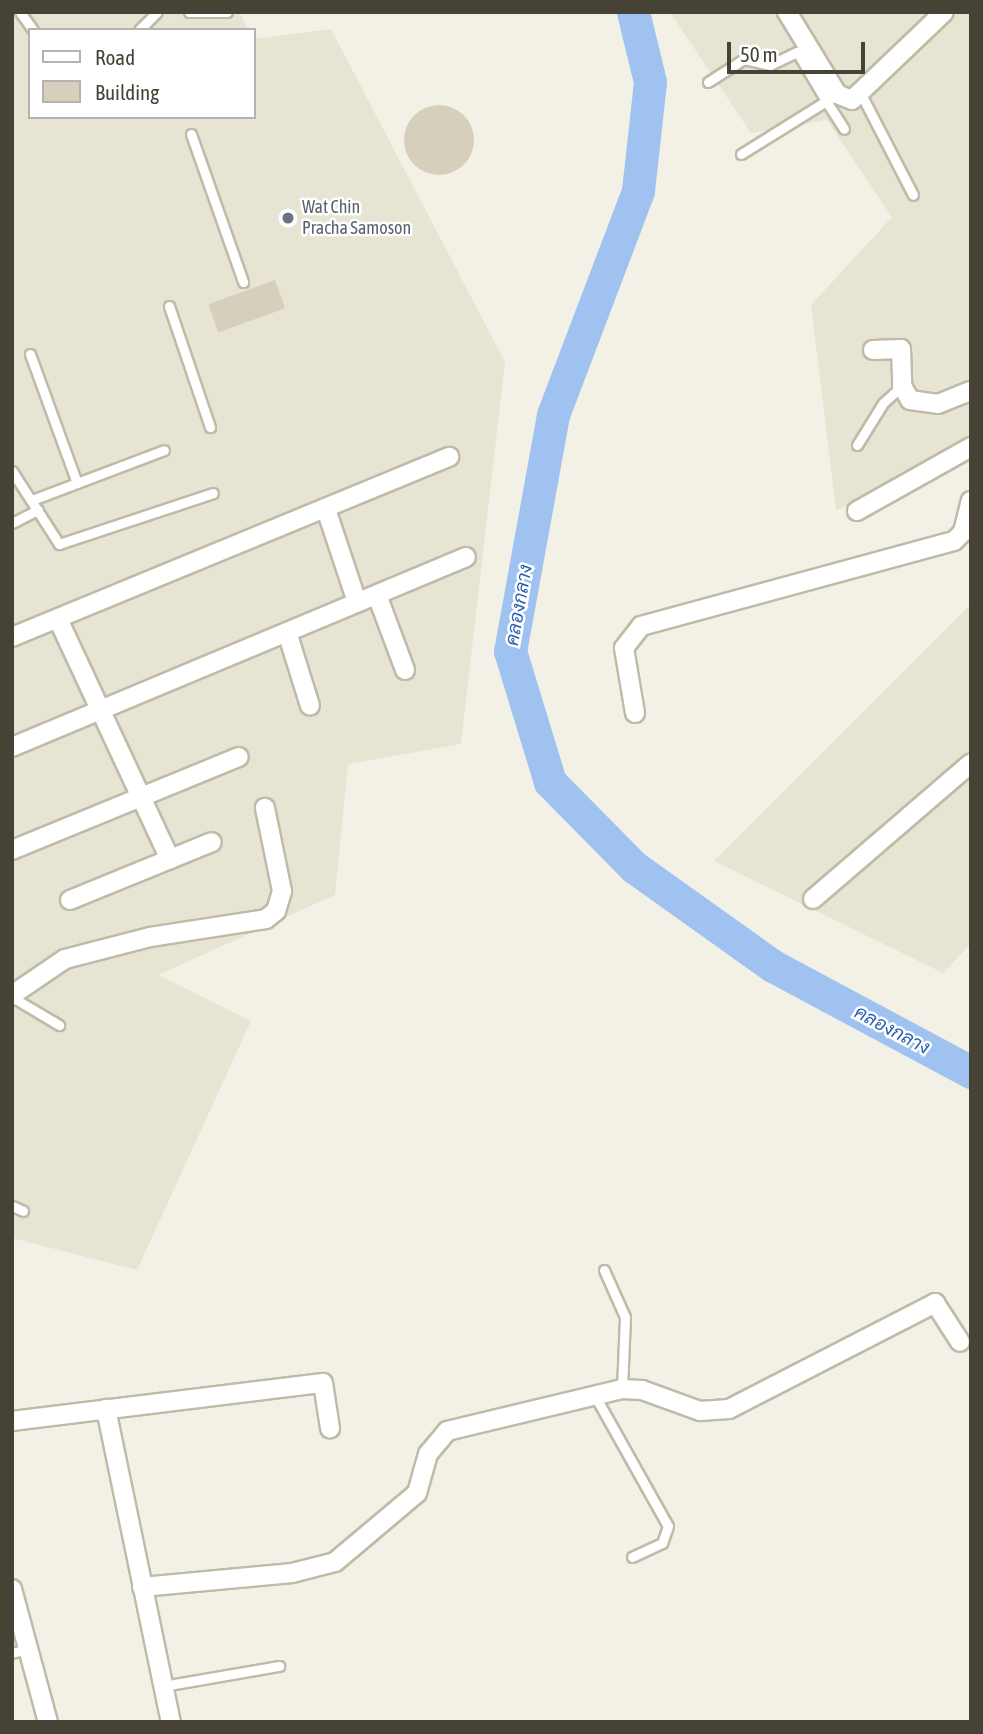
<!DOCTYPE html>
<html>
<head>
<meta charset="utf-8">
<style>
	body { margin:0 }
	#map { position:relative; width:983px; height:1734px; overflow:hidden; background:#f3f1e5; font-family:"Asap Condensed",Sarabun,sans-serif }
	div>[style] { position:absolute }
	.residential>* { inset:0; background:#e7e4d3 }
	.river>* { height:33px; margin:-16.5px; padding:0 16.5px; transform-origin:16.5px; border-radius:16.5px; background:#a0c2f1 }
	.building>* { inset:0; background:#d5cfbb; transform-origin:0 0 }
	.round { border-radius:50% }
	.roads { filter:drop-shadow(2px 0 #bfbba8) drop-shadow(-2px 0 #bfbba8) drop-shadow(0 2px #bfbba8) drop-shadow(0 -2px #bfbba8) }
	.service>* { height:9px; margin:-4.5px; padding:0 4.5px; transform-origin:4.5px; border-radius:4.5px; background:#fff }
	.minor>* { height:18px; margin:-9px; padding:0 9px; transform-origin:9px; border-radius:9px; background:#fff }
	.dots>* { width:19px; height:19px; translate:-50% -50%; box-sizing:border-box; border:4px solid #fff; border-radius:50% }
	span { translate:-50% -50%; white-space:nowrap; text-align:center; line-height:1.15; -webkit-text-stroke:5px #fff; paint-order:stroke }
	.worship-label { font-size:18px; color:#5b616d }
	.left { translate:0 -50%; text-align:left }
	.water-label { font-size:19px; color:#2c62b3; font-style:italic }
	.frame { position:absolute; inset:0; border:14px solid #464235; pointer-events:none }
	.legend { position:absolute; left:28px; top:28px; width:228px; height:91px; box-sizing:border-box; background:#fff; border:2px solid #b5b3ae; margin:0; padding:9px 12px; list-style:none; font-size:21px; color:#464235 }
	.legend li { display:flex; align-items:center; gap:14px; height:35px }
	.legend b { width:35px; border:2px solid #b5b3ae }
	.scale { position:absolute; left:727px; top:42px; width:138px; height:32px; box-sizing:border-box; border:4px solid #464235; border-top:0; padding-left:9px; font-size:21px; line-height:24px; white-space:nowrap; color:#464235; -webkit-text-stroke:5px #fff; paint-order:stroke }
</style>
</head>
<body>
<div id="map">
	<div class="residential">
		<div style="clip-path:polygon(12px 12px,239px 12px,249px 30px,30px 30px,30px 117px,254px 117px,254px 39px,331px 29px,505px 362px,461px 744px,348px 764px,335px 895px,158px 975px,251px 1021px,137px 1270px,12px 1238px)"></div>
		<div style="clip-path:polygon(670px 12px,971px 12px,971px 458px,836px 510px,811px 305px,892px 217px,827px 120px,751px 133px)"></div>
		<div style="clip-path:polygon(971px 604px,971px 944px,943px 973px,714px 861px)"></div>
	</div>
	<div class="river">
		<div style="left:633px;top:12px;width:72px;rotate:76.3deg"></div>
		<div style="left:650px;top:82px;width:110px;rotate:96.3deg"></div>
		<div style="left:638px;top:191px;width:240px;rotate:110.8deg"></div>
		<div style="left:553px;top:415px;width:240px;rotate:100.3deg"></div>
		<div style="left:510px;top:651px;width:137px;rotate:73deg"></div>
		<div style="left:550px;top:782px;width:120px;rotate:45.3deg"></div>
		<div style="left:634px;top:867px;width:171px;rotate:35.5deg"></div>
		<div style="left:773px;top:966px;width:225px;rotate:28.2deg"></div>
	</div>
	<div class="building">
		<div class="round" style="left:404px;top:105px;width:70px;height:70px"></div>
		<div style="left:275px;top:280px;width:30px;height:71px;rotate:70deg"></div>
	</div>
	<div class="roads">
		<div class="service">
			<div style="left:20px;top:12px;width:22px;rotate:54deg"></div>
			<div style="left:189px;top:12px;width:38px"></div>
			<div style="left:139px;top:30px;width:25px;rotate:-45deg"></div>
			<div style="left:708px;top:82px;width:43px;rotate:-32.6deg"></div>
			<div style="left:744px;top:59px;width:27px;rotate:13deg"></div>
			<div style="left:770px;top:65px;width:30px;rotate:-26deg"></div>
			<div style="left:797px;top:52px;width:57px;rotate:59.4deg"></div>
			<div style="left:826px;top:101px;width:13px;rotate:-32deg"></div>
			<div style="left:862px;top:96px;width:111px;rotate:62.7deg"></div>
			<div style="left:191px;top:134px;width:157px;rotate:70.6deg"></div>
			<div style="left:741px;top:154px;width:100px;rotate:-31.9deg"></div>
			<div style="left:826px;top:101px;width:33px;rotate:57deg"></div>
			<div style="left:169px;top:306px;width:128px;rotate:71.3deg"></div>
			<div style="left:30px;top:354px;width:137px;rotate:70deg"></div>
			<div style="left:857px;top:445px;width:49px;rotate:-58.2deg"></div>
			<div style="left:883px;top:403px;width:25px;rotate:-42deg"></div>
			<div style="left:12px;top:471px;width:87px;rotate:57.2deg"></div>
			<div style="left:59px;top:544px;width:162px;rotate:-18.3deg"></div>
			<div style="left:32px;top:500px;width:141px;rotate:-20.7deg"></div>
			<div style="left:12px;top:523px;width:29px;rotate:-27deg"></div>
			<div style="left:12px;top:997px;width:55px;rotate:30.8deg"></div>
			<div style="left:12px;top:1206px;width:12px;rotate:24deg"></div>
			<div style="left:604px;top:1270px;width:51px;rotate:65.9deg"></div>
			<div style="left:625px;top:1317px;width:72px;rotate:92.4deg"></div>
			<div style="left:595px;top:1396px;width:149px;rotate:60.7deg"></div>
			<div style="left:668px;top:1526px;width:18px;rotate:109deg"></div>
			<div style="left:662px;top:1543px;width:33px;rotate:155deg"></div>
			<div style="left:12px;top:1653px;width:16px;rotate:-15deg"></div>
			<div style="left:163px;top:1686px;width:118px;rotate:-9.8deg"></div>
		</div>
		<div class="minor">
			<div style="left:787px;top:12px;width:96px;rotate:58.6deg"></div>
			<div style="left:837px;top:94px;width:16px;rotate:22deg"></div>
			<div style="left:852px;top:100px;width:127px;rotate:-43.7deg"></div>
			<div style="left:873px;top:350px;width:28px;rotate:-2deg"></div>
			<div style="left:901px;top:349px;width:37px;rotate:88deg"></div>
			<div style="left:902px;top:386px;width:16px;rotate:60deg"></div>
			<div style="left:910px;top:400px;width:28px;rotate:8deg"></div>
			<div style="left:938px;top:404px;width:35px;rotate:-22deg"></div>
			<div style="left:326px;top:509px;width:98px;rotate:71.6deg"></div>
			<div style="left:857px;top:511px;width:131px;rotate:-29.3deg"></div>
			<div style="left:377px;top:595px;width:80px;rotate:69.5deg"></div>
			<div style="left:58px;top:619px;width:265px;rotate:65deg"></div>
			<div style="left:287px;top:632px;width:77px;rotate:72.7deg"></div>
			<div style="left:12px;top:637px;width:473px;rotate:-22.4deg"></div>
			<div style="left:635px;top:713px;width:66px;rotate:-99.6deg"></div>
			<div style="left:624px;top:648px;width:28px;rotate:-52deg"></div>
			<div style="left:641px;top:626px;width:324px;rotate:-15.2deg"></div>
			<div style="left:954px;top:541px;width:13px;rotate:-45deg"></div>
			<div style="left:963px;top:532px;width:32px;rotate:-76deg"></div>
			<div style="left:12px;top:747px;width:492px;rotate:-22.7deg"></div>
			<div style="left:12px;top:850px;width:245px;rotate:-22.3deg"></div>
			<div style="left:813px;top:899px;width:208px;rotate:-40.7deg"></div>
			<div style="left:70px;top:900px;width:153px;rotate:-22.2deg"></div>
			<div style="left:12px;top:995px;width:64px;rotate:-34.2deg"></div>
			<div style="left:65px;top:959px;width:88px;rotate:-14.5deg"></div>
			<div style="left:150px;top:937px;width:117px;rotate:-8.8deg"></div>
			<div style="left:266px;top:919px;width:13px;rotate:-39deg"></div>
			<div style="left:276px;top:911px;width:21px;rotate:-73deg"></div>
			<div style="left:282px;top:891px;width:85px;rotate:-101.6deg"></div>
			<div style="left:106px;top:1409px;width:320px;rotate:78.3deg"></div>
			<div style="left:12px;top:1421px;width:313px;rotate:-7deg"></div>
			<div style="left:323px;top:1383px;width:46px;rotate:81.2deg"></div>
			<div style="left:142px;top:1587px;width:151px;rotate:-5.3deg"></div>
			<div style="left:292px;top:1573px;width:44px;rotate:-14.3deg"></div>
			<div style="left:335px;top:1562px;width:107px;rotate:-40.1deg"></div>
			<div style="left:417px;top:1493px;width:41px;rotate:-74.2deg"></div>
			<div style="left:428px;top:1454px;width:30px;rotate:-50deg"></div>
			<div style="left:447px;top:1431px;width:180px;rotate:-13.5deg"></div>
			<div style="left:622px;top:1389px;width:20px;rotate:3deg"></div>
			<div style="left:642px;top:1390px;width:62px;rotate:19.9deg"></div>
			<div style="left:700px;top:1411px;width:29px;rotate:-4deg"></div>
			<div style="left:729px;top:1409px;width:232px;rotate:-27.2deg"></div>
			<div style="left:935px;top:1303px;width:46px;rotate:57.3deg"></div>
			<div style="left:12px;top:1589px;width:138px;rotate:74.9deg"></div>
		</div>
	</div>
	<div class="dots">
		<div style="left:288px;top:218px;background:#6b7280"></div>
	</div>
	<div class="worship-label">
		<span class="left" style="left:302px;top:218px">Wat Chin<br>Pracha Samoson</span>
	</div>
	<div class="water-label">
		<span style="left:519px;top:605px;rotate:-80deg">คลองกลาง</span>
		<span style="left:892px;top:1030px;rotate:28deg">คลองกลาง</span>
	</div>
	<div class="frame"></div>
	<ul class="legend">
	<li><b style="height:9px;background:#fff"></b>Road</li>
	<li><b style="height:19px;background:#d5cfbb"></b>Building</li>
	</ul>
	<div class="scale">50 m</div>
</div>
</body>
</html>
